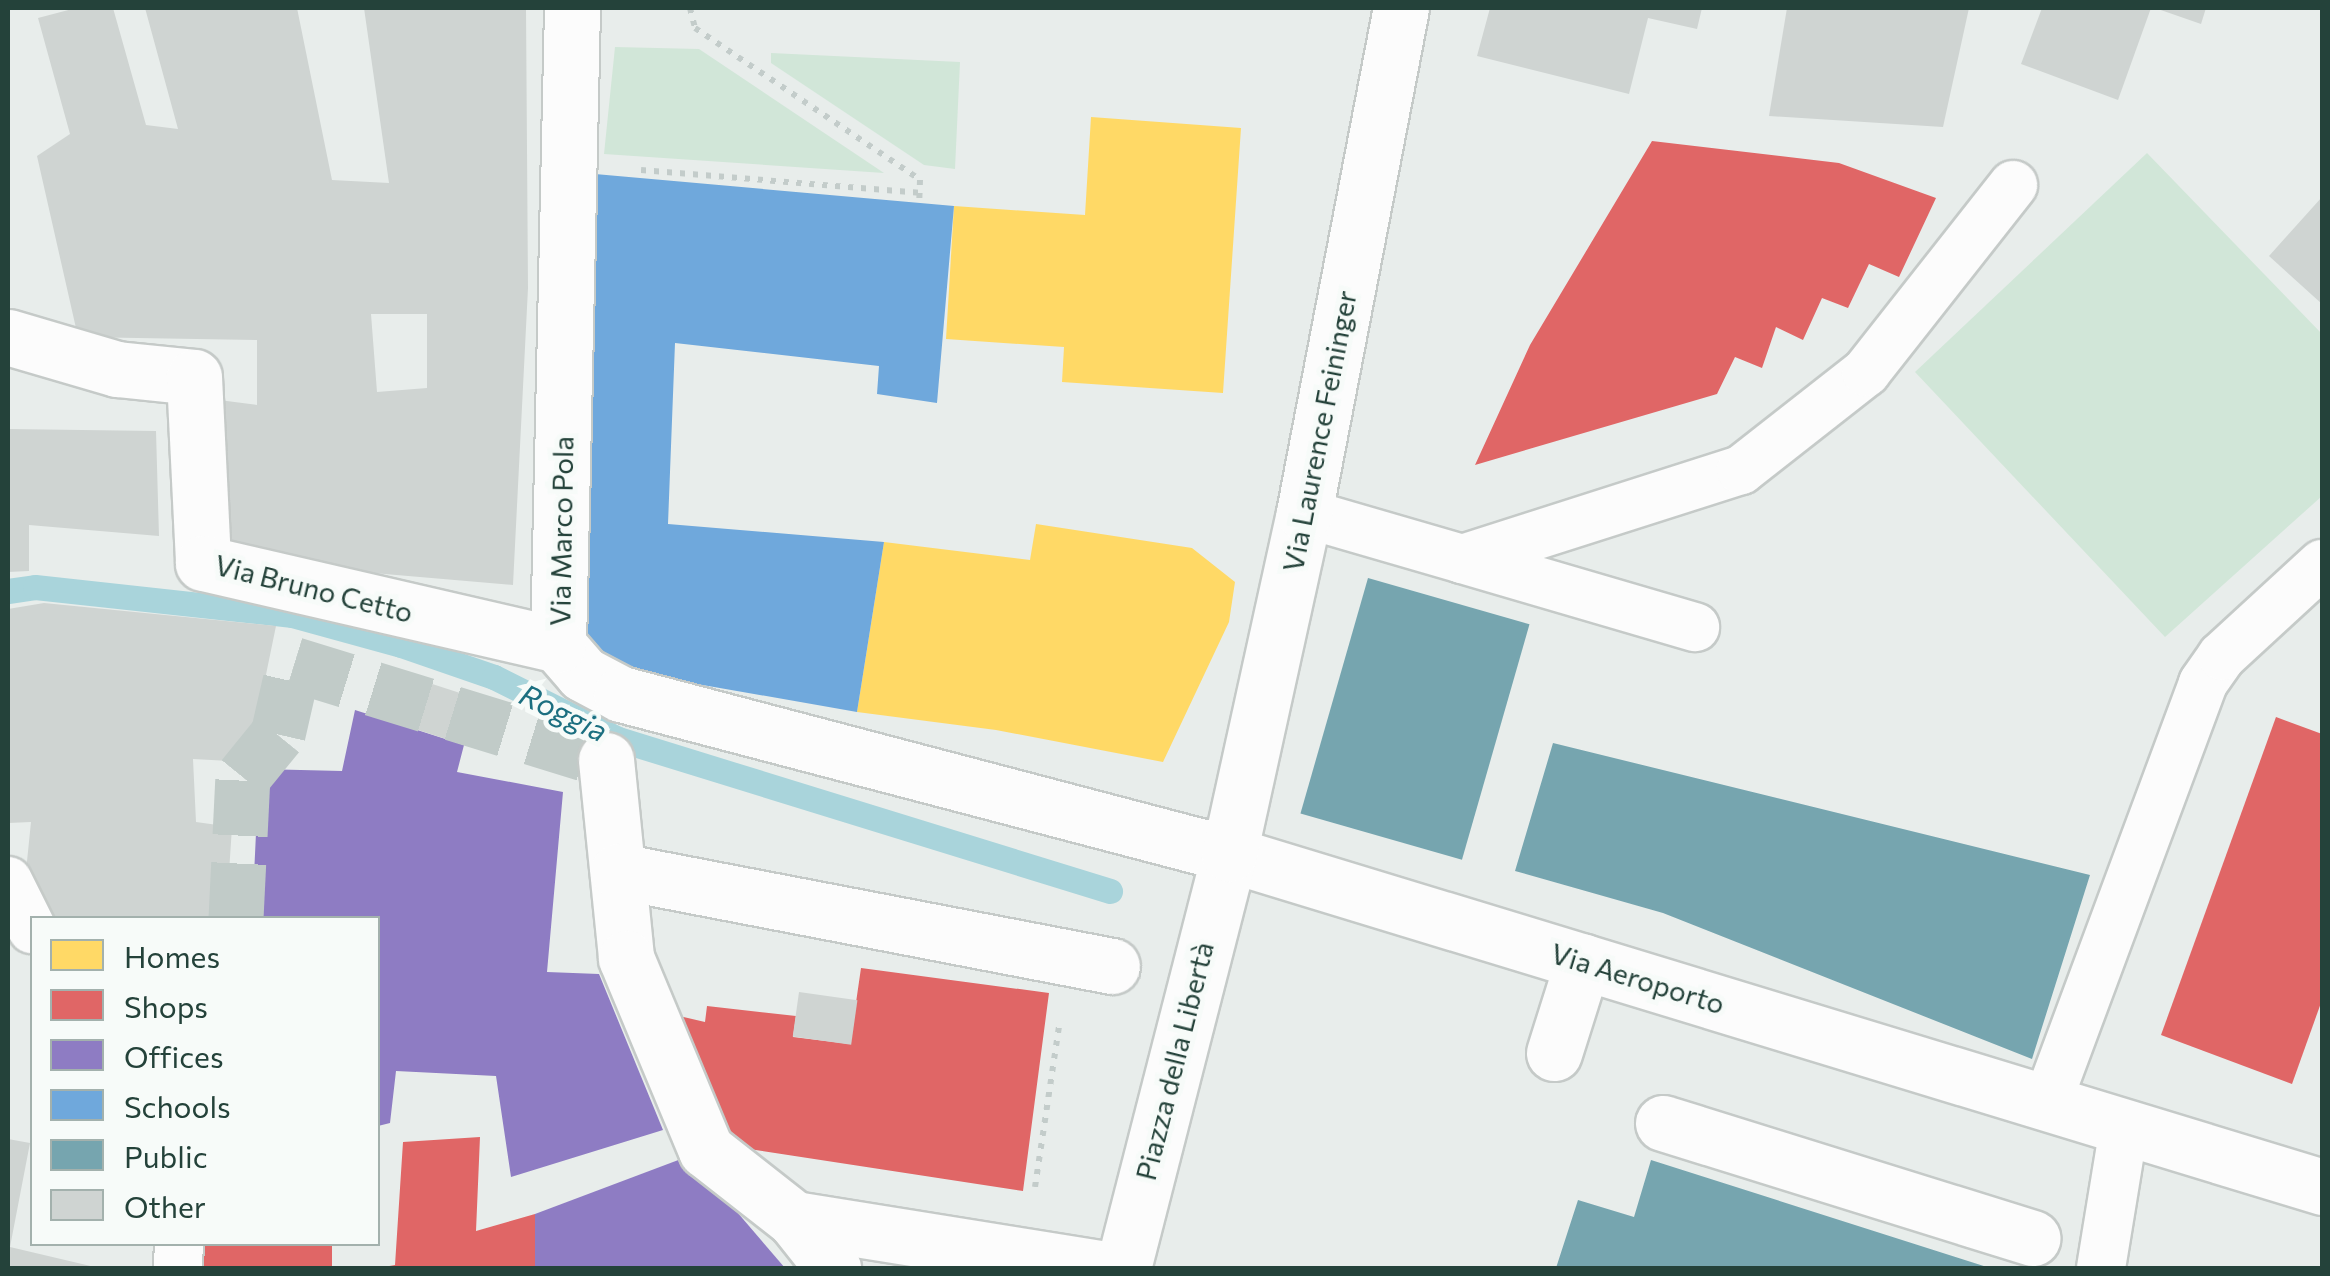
<!DOCTYPE html>
<html>
<head>
<meta charset="utf-8">
<style>
	body { margin:0 }
	#map { position:relative; width:2330px; height:1276px; overflow:hidden; background:#e8edeb; font-family:Commissioner,sans-serif }
	div>[style] { position:absolute }
	.green>* { inset:0; background:#d1e6d8 }
	.homes>* { inset:0; background:#ffd966 }
	.shops>* { inset:0; background:#e06666; transform-origin:0 0 }
	.offices>* { inset:0; background:#8e7cc3 }
	.schools>* { inset:0; background:#6fa8dc }
	.public>* { inset:0; background:#76a5af; transform-origin:0 0 }
	.stream>* { height:25px; margin:-12.5px; padding:0 12.5px; transform-origin:12.5px; border-radius:12.5px; background:#a9d4db }
	.building>* { inset:0; background:#cfd4d2; transform-origin:0 0 }
	.street-tunnel>* { height:55px; margin-top:-27.5px; transform-origin:0; background:repeating-linear-gradient(90deg,#c1cbc8 0 55px,transparent 0 83px) }
	.path>* { height:6px; margin-top:-3px; transform-origin:0; background:repeating-linear-gradient(90deg,#c3ccca 0 5px,transparent 0 13px) }
	.roads { filter:drop-shadow(2px 0 #c5cac8) drop-shadow(-2px 0 #c5cac8) drop-shadow(0 2px #c5cac8) drop-shadow(0 -2px #c5cac8) }
	.lane>* { height:48px; margin:-24px; padding:0 24px; transform-origin:24px; border-radius:24px; background:#fcfcfc }
	.street>* { height:55px; margin:-27.5px; padding:0 27.5px; transform-origin:27.5px; border-radius:27.5px; background:#fcfcfc }
	span { translate:-50% -50%; white-space:nowrap; text-align:center; line-height:1.15; -webkit-text-stroke:10px #f7fbf9; paint-order:stroke }
	.street-label { font-size:28px; color:#24423a }
	.water-label { font-size:30px; color:#1c6f80; font-style:italic }
	.frame { position:absolute; inset:0; border:10px solid #24423a; pointer-events:none }
	.legend { position:absolute; left:30px; top:916px; width:350px; height:330px; box-sizing:border-box; background:#f7fbf9; border:2px solid #a3b1ad; margin:0; padding:12px 18px; list-style:none; font-size:30px; color:#24423a }
	.legend li { display:flex; align-items:center; gap:20px; height:50px }
	.legend b { width:50px; border:2px solid #a3b1ad }
</style>
</head>
<body>
<div id="map">
	<div class="green">
		<div style="clip-path:polygon(615px 47px,699px 49px,884px 173px,604px 154px)"></div>
		<div style="clip-path:polygon(771px 53px,960px 62px,955px 169px,924px 165px,771px 63px)"></div>
		<div style="clip-path:polygon(2147px 153px,2322px 334px,2322px 496px,2165px 637px,1915px 372px)"></div>
	</div>
	<div class="homes">
		<div style="clip-path:polygon(1091px 117px,1241px 128px,1223px 393px,1062px 382px,1064px 347px,946px 339px,954px 206px,1085px 215px)"></div>
		<div style="clip-path:polygon(1036px 524px,1192px 548px,1235px 582px,1229px 622px,1163px 762px,996px 730px,857px 712px,884px 542px,1030px 560px)"></div>
	</div>
	<div class="shops">
		<div style="clip-path:polygon(1652px 141px,1839px 163px,1936px 198px,1899px 277px,1869px 264px,1848px 308px,1822px 298px,1803px 340px,1776px 327px,1762px 368px,1735px 357px,1717px 394px,1475px 465px,1530px 345px)"></div>
		<div style="clip-path:polygon(2276px 717px,2322px 734px,2322px 1000px,2292px 1084px,2161px 1035px)"></div>
		<div style="clip-path:polygon(861px 968px,1049px 993px,1023px 1191px,716px 1144px,675px 1015px,705px 1022px,707px 1006px,796px 1016px,793px 1037px,850px 1044px)"></div>
		<div style="clip-path:polygon(480px 1137px,476px 1231px,535px 1214px,535px 1268px,378px 1268px,395px 1265px,403px 1142px)"></div>
		<div style="left:193px;top:1244px;width:139px;height:24px"></div>
	</div>
	<div class="offices">
		<div style="clip-path:polygon(355px 710px,464px 745px,457px 772px,563px 792px,547px 972px,599px 974px,663px 1130px,511px 1177px,496px 1076px,396px 1071px,390px 1123px,378px 1126px,378px 918px,252px 918px,259px 769px,342px 771px)"></div>
		<div style="clip-path:polygon(689px 1156px,785px 1268px,535px 1268px,535px 1214px)"></div>
	</div>
	<div class="schools">
		<div style="clip-path:polygon(595px 174px,954px 206px,937px 403px,877px 394px,879px 366px,675px 343px,668px 524px,884px 542px,857px 712px,640px 674px,574px 635px)"></div>
	</div>
	<div class="public">
		<div style="left:1368px;top:578px;width:168px;height:245px;rotate:16deg"></div>
		<div style="clip-path:polygon(1553px 743px,2090px 875px,2032px 1059px,1663px 913px,1515px 871px)"></div>
		<div style="clip-path:polygon(1651px 1160px,1990px 1268px,1556px 1268px,1578px 1200px,1634px 1217px)"></div>
	</div>
	<div class="stream">
		<div style="left:8px;top:591px;width:27px;rotate:-8deg"></div>
		<div style="left:35px;top:587px;width:259px;rotate:6.2deg"></div>
		<div style="left:292px;top:615px;width:113px;rotate:15.4deg"></div>
		<div style="left:401px;top:645px;width:98px;rotate:19deg"></div>
		<div style="left:494px;top:677px;width:139px;rotate:26.6deg"></div>
		<div style="left:618px;top:739px;width:515px;rotate:17.17deg"></div>
	</div>
	<div class="building">
		<div style="clip-path:polygon(evenodd,76px 8px,113px 8px,146px 125px,178px 129px,145px 8px,297px 8px,332px 180px,389px 183px,364px 8px,526px 8px,528px 288px,513px 585px,233px 561px,219px 400px,257px 405px,257px 340px,78px 337px,37px 156px,70px 134px,38px 18px,76px 8px,371px 314px,427px 314px,427px 388px,377px 392px,371px 314px)"></div>
		<div style="clip-path:polygon(1490px 8px,1702px 8px,1697px 29px,1648px 18px,1629px 94px,1477px 56px)"></div>
		<div style="clip-path:polygon(1787px 8px,1969px 8px,1943px 127px,1769px 116px)"></div>
		<div style="clip-path:polygon(2042px 8px,2151px 8px,2118px 100px,2021px 64px)"></div>
		<div style="clip-path:polygon(2155px 8px,2206px 8px,2201px 24px)"></div>
		<div style="clip-path:polygon(2322px 197px,2322px 304px,2269px 256px)"></div>
		<div style="clip-path:polygon(8px 429px,156px 431px,159px 536px,29px 525px,29px 571px,8px 572px)"></div>
		<div style="clip-path:polygon(44px 603px,276px 626px,248px 762px,193px 759px,196px 822px,232px 827px,226px 918px,52px 918px,26px 871px,31px 822px,8px 823px,8px 609px)"></div>
		<div style="left:423px;top:681px;width:60px;height:48px;rotate:18deg"></div>
		<div style="left:799px;top:992px;width:59px;height:45px;rotate:8deg"></div>
		<div style="clip-path:polygon(8px 1139px,30px 1143px,10px 1247px,99px 1268px,8px 1268px)"></div>
	</div>
	<div class="street-tunnel">
		<div style="left:236px;top:918px;width:141px;rotate:-87.2deg"></div>
		<div style="left:243px;top:777px;width:55px;rotate:-50.9deg"></div>
		<div style="left:278px;top:734px;width:72px;rotate:-77.1deg"></div>
		<div style="left:294px;top:664px;width:326px;rotate:17.1deg"></div>
	</div>
	<div class="path">
		<div style="left:690px;top:8px;width:21px;rotate:76deg"></div>
		<div style="left:695px;top:28px;width:272px;rotate:34deg"></div>
		<div style="left:920px;top:180px;width:23px;rotate:92deg"></div>
		<div style="left:641px;top:170px;width:279px;rotate:4.7deg"></div>
		<div style="left:1035px;top:1187px;width:163px;rotate:-81.5deg"></div>
	</div>
	<div class="roads">
		<div class="lane">
			<div style="left:1304px;top:513px;width:165px;rotate:16.2deg"></div>
			<div style="left:1462px;top:559px;width:293px;rotate:-17.7deg"></div>
			<div style="left:1741px;top:470px;width:159px;rotate:-38.1deg"></div>
			<div style="left:1866px;top:372px;width:238px;rotate:-51.8deg"></div>
			<div style="left:1462px;top:559px;width:243px;rotate:16.3deg"></div>
			<div style="left:8px;top:881px;width:54px;rotate:63.4deg"></div>
			<div style="left:2047px;top:1103px;width:448px;rotate:-69.6deg"></div>
			<div style="left:2203px;top:683px;width:33px;rotate:-55deg"></div>
			<div style="left:2222px;top:656px;width:136px;rotate:-42.6deg"></div>
			<div style="left:178px;top:1268px;width:24px;rotate:-88deg"></div>
			<div style="left:2101px;top:1268px;width:143px;rotate:-80.7deg"></div>
		</div>
		<div class="street">
			<div style="left:572px;top:8px;width:637px;rotate:91.26deg"></div>
			<div style="left:558px;top:645px;width:38px;rotate:49deg"></div>
			<div style="left:583px;top:674px;width:43px;rotate:27.8deg"></div>
			<div style="left:621px;top:694px;width:629px;rotate:14.74deg"></div>
			<div style="left:1229px;top:854px;width:1143px;rotate:16.94deg"></div>
			<div style="left:8px;top:337px;width:114px;rotate:16.4deg"></div>
			<div style="left:117px;top:369px;width:77px;rotate:5.9deg"></div>
			<div style="left:194px;top:377px;width:186px;rotate:87.2deg"></div>
			<div style="left:203px;top:563px;width:364px;rotate:13deg"></div>
			<div style="left:606px;top:760px;width:199px;rotate:84.2deg"></div>
			<div style="left:626px;top:958px;width:208px;rotate:67.4deg"></div>
			<div style="left:706px;top:1150px;width:112px;rotate:38.1deg"></div>
			<div style="left:794px;top:1219px;width:63px;rotate:51.5deg"></div>
			<div style="left:618px;top:871px;width:503px;rotate:10.89deg"></div>
			<div style="left:1554px;top:1053px;width:96px;rotate:-72.5deg"></div>
			<div style="left:1663px;top:1123px;width:387px;rotate:17.3deg"></div>
			<div style="left:794px;top:1219px;width:309px;rotate:9.1deg"></div>
			<div style="left:1123px;top:1268px;width:427px;rotate:-75.6deg"></div>
			<div style="left:1229px;top:854px;width:349px;rotate:-77.6deg"></div>
			<div style="left:1304px;top:513px;width:514px;rotate:-79.13deg"></div>
		</div>
	</div>
	<div class="street-label">
		<span style="left:1319px;top:431px;rotate:-79deg">Via Laurence Feininger</span>
		<span style="left:561px;top:531px;rotate:-89deg">Via Marco Pola</span>
		<span style="left:314px;top:588px;rotate:14deg">Via Bruno Cetto</span>
		<span style="left:1638px;top:978px;rotate:17deg">Via Aeroporto</span>
		<span style="left:1174px;top:1061px;rotate:-76deg">Piazza della Libertà</span>
	</div>
	<div class="water-label">
		<span style="left:564px;top:712px;rotate:26deg">Roggia</span>
	</div>
	<div class="frame"></div>
	<ul class="legend">
	<li><b style="height:28px;background:#ffd966"></b>Homes</li>
	<li><b style="height:28px;background:#e06666"></b>Shops</li>
	<li><b style="height:28px;background:#8e7cc3"></b>Offices</li>
	<li><b style="height:28px;background:#6fa8dc"></b>Schools</li>
	<li><b style="height:28px;background:#76a5af"></b>Public</li>
	<li><b style="height:28px;background:#cfd4d2"></b>Other</li>
	</ul>
</div>
</body>
</html>
